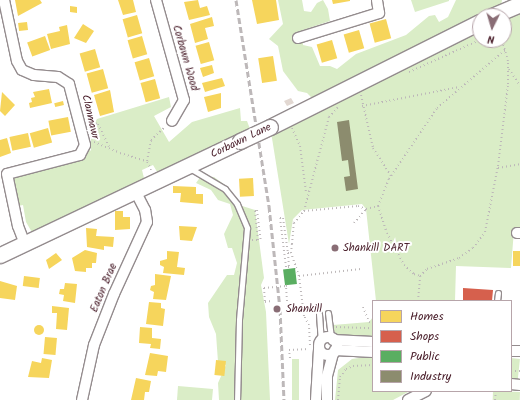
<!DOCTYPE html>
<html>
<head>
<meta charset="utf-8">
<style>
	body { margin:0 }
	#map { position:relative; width:520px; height:400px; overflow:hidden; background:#fff; font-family:Kalam,sans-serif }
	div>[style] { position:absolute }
	.green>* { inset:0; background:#daedc7; transform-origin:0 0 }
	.homes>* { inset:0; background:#f6d55c; transform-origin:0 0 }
	.round { border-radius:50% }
	.shops>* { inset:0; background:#d6604d }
	.public>* { inset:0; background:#5aae61; transform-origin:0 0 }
	.industry>* { inset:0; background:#8c8c6e }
	.building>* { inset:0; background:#e2d8d2 }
	.path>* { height:2px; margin-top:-1px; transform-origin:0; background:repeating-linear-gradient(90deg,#bdb8b9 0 1px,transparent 0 4px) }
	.roads { filter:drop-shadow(1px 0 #948c8e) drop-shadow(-1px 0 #948c8e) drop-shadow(0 1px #948c8e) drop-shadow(0 -1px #948c8e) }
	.lane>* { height:5px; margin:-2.5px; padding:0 2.5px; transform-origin:2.5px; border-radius:2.5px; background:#fff }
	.street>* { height:10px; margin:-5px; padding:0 5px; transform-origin:5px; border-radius:5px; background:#fff }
	.street>.ring { margin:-5px; padding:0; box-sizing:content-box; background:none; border:10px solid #fff; border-radius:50% }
	.secondary>* { height:15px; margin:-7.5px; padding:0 7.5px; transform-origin:7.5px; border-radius:7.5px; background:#fff }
	.rail>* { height:3px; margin-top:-1.5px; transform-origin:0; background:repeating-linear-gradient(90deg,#bdb8b9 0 6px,transparent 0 9px) }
	.path-bridge>* { height:2px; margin-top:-1px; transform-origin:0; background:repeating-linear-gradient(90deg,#bdb8b9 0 1px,transparent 0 4px) }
	.bridges { filter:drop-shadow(1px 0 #948c8e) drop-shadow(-1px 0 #948c8e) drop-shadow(0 1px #948c8e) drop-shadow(0 -1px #948c8e) }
	.secondary-bridge>* { height:15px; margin:-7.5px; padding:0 7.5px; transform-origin:7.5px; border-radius:7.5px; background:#fff }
	.dots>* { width:11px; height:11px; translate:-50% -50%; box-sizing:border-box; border:2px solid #fff; border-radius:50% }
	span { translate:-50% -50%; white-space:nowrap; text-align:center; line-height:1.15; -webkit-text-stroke:4px #fff; paint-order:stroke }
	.street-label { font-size:11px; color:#4a1f2b }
	.poi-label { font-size:11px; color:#4a1f2b }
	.left { translate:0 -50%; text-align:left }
	.legend { position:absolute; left:372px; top:300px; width:140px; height:92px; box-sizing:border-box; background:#fff; border:1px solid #b7a5aa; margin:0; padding:5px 7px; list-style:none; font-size:12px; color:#4a1f2b }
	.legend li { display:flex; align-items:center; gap:8px; height:20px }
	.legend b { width:20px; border:1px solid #b7a5aa }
	.north { position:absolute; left:472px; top:8px; width:40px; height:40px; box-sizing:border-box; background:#fff; border:1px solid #b7a5aa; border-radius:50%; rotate:185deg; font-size:11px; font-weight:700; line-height:16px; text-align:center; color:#4a1f2b }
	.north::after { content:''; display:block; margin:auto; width:14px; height:18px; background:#896d75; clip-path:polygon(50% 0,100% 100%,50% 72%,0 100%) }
</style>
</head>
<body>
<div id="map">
	<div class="green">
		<div style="clip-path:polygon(278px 0,302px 0,304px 11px,311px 12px,317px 3px,323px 0,328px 9px,330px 21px,303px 30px,303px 45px,312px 47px,320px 66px,330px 66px,337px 69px,356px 54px,406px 35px,429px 16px,435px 15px,439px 22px,448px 17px,456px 0,502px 0,501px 7px,313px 99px,307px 93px,298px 91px,283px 71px,278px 46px,269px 39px,283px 24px)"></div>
		<div style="clip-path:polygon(411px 0,449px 0,449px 1px,415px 12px)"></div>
		<div style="clip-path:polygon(520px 14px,520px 229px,514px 230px,511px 268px,456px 266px,455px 301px,376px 301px,366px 209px,362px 204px,302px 210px,293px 219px,289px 244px,271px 132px,480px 32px,480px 40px,504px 40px,504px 21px)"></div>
		<div style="clip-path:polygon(169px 97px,171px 107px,154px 116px,169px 142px,192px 122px,240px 108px,241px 121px,247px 121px,250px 129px,159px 175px,153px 165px,142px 170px,145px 182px,33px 234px,26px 222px,23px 205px,14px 207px,7px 174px,79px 155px,85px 145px,91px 151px,91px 129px,97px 119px)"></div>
		<div style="clip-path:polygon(201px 176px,214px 177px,229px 188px,239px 205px,255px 210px,264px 278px,261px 285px,266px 312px,270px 400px,219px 400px,218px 383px,226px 365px,218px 362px,216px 334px,209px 317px,208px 303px,227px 275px,234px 275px,237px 263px,232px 248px,228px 248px,224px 234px,233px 215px,230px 204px,218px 200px,211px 190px,196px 183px)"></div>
		<div style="clip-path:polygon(373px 317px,373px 340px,338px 336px,334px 331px,333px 325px,369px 322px)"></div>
		<div style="clip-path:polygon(373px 356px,373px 391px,410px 391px,393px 400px,335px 400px,338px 370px,352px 359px)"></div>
		<div style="left:511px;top:358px;width:9px;height:23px;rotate:6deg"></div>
		<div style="left:292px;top:359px;width:7px;height:41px"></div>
		<div style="clip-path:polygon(178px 386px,213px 389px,212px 400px,177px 400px)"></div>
		<div style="left:493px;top:391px;width:27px;height:9px;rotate:2deg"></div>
	</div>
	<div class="homes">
		<div style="clip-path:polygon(15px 0,40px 0,42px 3px,18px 16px)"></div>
		<div style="clip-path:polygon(118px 0,133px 0,136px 12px,123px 15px)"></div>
		<div style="clip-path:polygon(198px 0,200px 8px,207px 6px,210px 15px,189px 20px,184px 2px)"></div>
		<div style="clip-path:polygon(252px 0,276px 0,279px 20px,257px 24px)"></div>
		<div style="clip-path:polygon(332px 0,350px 0,350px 1px,333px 4px)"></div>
		<div style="clip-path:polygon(70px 6px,77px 7px,77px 13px,70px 12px)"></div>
		<div style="left:137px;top:15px;width:19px;height:15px;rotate:74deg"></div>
		<div style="clip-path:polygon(212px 17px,214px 26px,205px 28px,208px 39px,195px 43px,190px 24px)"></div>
		<div style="left:386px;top:19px;width:20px;height:17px;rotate:75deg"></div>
		<div style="left:27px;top:22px;width:8px;height:9px;rotate:83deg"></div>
		<div style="clip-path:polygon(83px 24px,94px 31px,86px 43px,74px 38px)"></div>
		<div style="clip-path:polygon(67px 25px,70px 44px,51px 49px,47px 34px,60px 31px,59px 27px)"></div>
		<div style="left:359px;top:30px;width:19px;height:16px;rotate:74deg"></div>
		<div style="left:45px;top:36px;width:15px;height:19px;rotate:70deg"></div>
		<div style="left:142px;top:36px;width:19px;height:15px;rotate:74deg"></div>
		<div style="left:332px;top:40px;width:19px;height:16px;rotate:74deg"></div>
		<div style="left:209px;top:42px;width:19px;height:14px;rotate:74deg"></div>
		<div style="left:95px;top:49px;width:19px;height:16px;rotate:74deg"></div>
		<div style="left:273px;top:56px;width:25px;height:15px;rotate:81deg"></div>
		<div style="left:149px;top:58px;width:19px;height:15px;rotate:74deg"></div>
		<div style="clip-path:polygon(212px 65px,214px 73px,203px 77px,200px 68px)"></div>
		<div style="left:103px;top:69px;width:20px;height:17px;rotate:75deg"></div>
		<div style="clip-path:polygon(222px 78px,225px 86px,205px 92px,202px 83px)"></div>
		<div style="left:155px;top:79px;width:20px;height:15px;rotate:75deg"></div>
		<div style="clip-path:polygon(49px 89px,52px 103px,30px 108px,29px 103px,32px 102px,31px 98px,35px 97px,33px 92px)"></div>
		<div style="clip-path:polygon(110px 90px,114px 112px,100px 116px,94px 95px)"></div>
		<div style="clip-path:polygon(2px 92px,15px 105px,5px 116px,0 111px)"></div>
		<div style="clip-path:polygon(221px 93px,221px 108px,208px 112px,204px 97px)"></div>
		<div style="left:63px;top:101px;width:4px;height:9px;rotate:76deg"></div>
		<div style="left:68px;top:117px;width:15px;height:20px;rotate:79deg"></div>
		<div style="left:48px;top:128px;width:15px;height:19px;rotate:74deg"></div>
		<div style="left:28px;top:133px;width:14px;height:19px;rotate:78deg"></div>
		<div style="clip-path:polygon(7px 138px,11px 153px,0 157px,0 140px)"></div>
		<div style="left:253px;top:178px;width:18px;height:14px;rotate:87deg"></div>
		<div style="clip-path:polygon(173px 186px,196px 187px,196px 194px,203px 194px,203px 204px,180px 202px,181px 193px,173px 193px)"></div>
		<div style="clip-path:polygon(115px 211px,123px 211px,123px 217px,130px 217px,130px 229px,115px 230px)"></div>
		<div style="clip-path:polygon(179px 226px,197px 227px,192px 241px,180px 240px)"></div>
		<div style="clip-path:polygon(86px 228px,97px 229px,96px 236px,114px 237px,113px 247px,104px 246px,104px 250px,87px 247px)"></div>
		<div style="clip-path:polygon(85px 250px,97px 253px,96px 263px,92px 263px,92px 268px,86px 268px,86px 272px,75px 271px,72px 258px)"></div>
		<div style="clip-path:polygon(167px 251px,179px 252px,177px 267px,185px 268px,184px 275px,163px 273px,164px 267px,160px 265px,160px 261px,167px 259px)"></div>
		<div style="left:513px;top:251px;width:7px;height:15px"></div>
		<div style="clip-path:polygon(56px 253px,62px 260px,49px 269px,46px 260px)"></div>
		<div style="clip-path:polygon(155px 274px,171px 276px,166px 300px,153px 299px,154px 292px,150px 290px,151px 286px,155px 285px)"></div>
		<div style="left:24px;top:276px;width:16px;height:10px;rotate:7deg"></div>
		<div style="clip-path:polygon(0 281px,17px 286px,15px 300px,0 298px)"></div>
		<div style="clip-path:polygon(65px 283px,77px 284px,75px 303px,63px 301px,64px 295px,59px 294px,60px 289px,64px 289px)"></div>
		<div style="clip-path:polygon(149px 302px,161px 303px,161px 308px,165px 309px,163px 326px,146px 324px)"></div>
		<div style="clip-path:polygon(52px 306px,69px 308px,67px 330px,56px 329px,57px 313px,52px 313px)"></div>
		<div class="round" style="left:34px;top:325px;width:10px;height:10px"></div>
		<div style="clip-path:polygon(140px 327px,152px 328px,152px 338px,161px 339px,160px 349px,150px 348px,151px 344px,139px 343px)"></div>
		<div style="left:45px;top:337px;width:12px;height:17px;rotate:5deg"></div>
		<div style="clip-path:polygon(150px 353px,168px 356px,166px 372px,158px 371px,157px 376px,145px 375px)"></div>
		<div style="clip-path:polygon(42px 358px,52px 360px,49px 378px,28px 377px,32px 361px,41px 363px)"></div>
		<div style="left:216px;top:360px;width:10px;height:15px;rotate:6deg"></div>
		<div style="clip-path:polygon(136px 378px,151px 381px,149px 392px,145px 392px,144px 400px,131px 400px)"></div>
	</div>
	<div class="shops">
		<div style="clip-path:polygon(463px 288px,493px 290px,492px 301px,463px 301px)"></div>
	</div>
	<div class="public">
		<div style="left:295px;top:268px;width:16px;height:12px;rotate:83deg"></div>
	</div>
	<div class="industry">
		<div style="clip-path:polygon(349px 120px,358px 189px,346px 191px,344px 177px,350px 176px,348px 160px,342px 161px,337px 122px)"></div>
	</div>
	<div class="building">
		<div style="clip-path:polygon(291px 98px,294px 103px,287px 106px,284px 101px)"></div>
	</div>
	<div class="path">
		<div style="left:509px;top:69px;width:20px;rotate:57deg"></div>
		<div style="left:409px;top:72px;width:78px;rotate:-24.3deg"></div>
		<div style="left:361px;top:95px;width:54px;rotate:77.2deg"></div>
		<div style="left:373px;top:148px;width:33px;rotate:57deg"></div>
		<div style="left:362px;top:106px;width:99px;rotate:-11.1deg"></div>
		<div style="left:88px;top:122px;width:10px;rotate:11deg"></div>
		<div style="left:98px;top:124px;width:25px;rotate:64deg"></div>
		<div style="left:292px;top:128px;width:20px;rotate:66deg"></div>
		<div style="left:300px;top:146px;width:46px;rotate:82.6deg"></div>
		<div style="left:94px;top:142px;width:28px;rotate:23deg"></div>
		<div style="left:120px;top:153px;width:28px;rotate:17deg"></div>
		<div style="left:498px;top:168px;width:22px;rotate:-10deg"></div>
		<div style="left:151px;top:170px;width:10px;rotate:-114deg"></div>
		<div style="left:147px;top:161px;width:21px;rotate:-79deg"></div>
		<div style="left:151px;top:140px;width:19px;rotate:-43deg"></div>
		<div style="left:378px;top:206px;width:28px;rotate:72deg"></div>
		<div style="left:387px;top:233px;width:36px;rotate:62deg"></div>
		<div style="left:404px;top:265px;width:13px;rotate:42deg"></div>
		<div style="left:414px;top:274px;width:6px;rotate:18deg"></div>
		<div style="left:304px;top:211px;width:54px;rotate:-5.3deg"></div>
		<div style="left:358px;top:206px;width:9px;rotate:21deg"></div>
		<div style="left:366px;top:209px;width:12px;rotate:-14deg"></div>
		<div style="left:378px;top:206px;width:29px;rotate:-68deg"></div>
		<div style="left:389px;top:179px;width:86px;rotate:-55.9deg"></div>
		<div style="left:437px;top:108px;width:91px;rotate:-40.5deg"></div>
		<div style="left:354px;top:223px;width:18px;rotate:-49deg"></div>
		<div style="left:252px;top:240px;width:6px"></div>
		<div style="left:258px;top:240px;width:29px;rotate:-96deg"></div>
		<div style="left:255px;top:211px;width:2px;rotate:-27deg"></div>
		<div style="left:257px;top:210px;width:31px;rotate:83deg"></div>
		<div style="left:288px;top:253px;width:15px;rotate:86deg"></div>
		<div style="left:289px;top:267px;width:3px;rotate:180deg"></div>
		<div style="left:286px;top:267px;width:49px;rotate:-97deg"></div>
		<div style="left:280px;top:218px;width:3px"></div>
		<div style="left:283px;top:218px;width:35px;rotate:82deg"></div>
		<div style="left:288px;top:253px;width:3px"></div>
		<div style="left:299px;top:276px;width:62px;rotate:-6.4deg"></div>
		<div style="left:264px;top:288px;width:14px;rotate:86deg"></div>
		<div style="left:265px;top:302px;width:6px;rotate:-9deg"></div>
		<div style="left:287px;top:301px;width:15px;rotate:-94deg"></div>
		<div style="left:286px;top:286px;width:3px;rotate:-18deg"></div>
		<div style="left:418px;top:301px;width:25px;rotate:-85deg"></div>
		<div style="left:420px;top:276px;width:10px;rotate:-45deg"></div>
		<div style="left:427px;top:269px;width:34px;rotate:-19deg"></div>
		<div style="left:459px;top:258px;width:17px;rotate:-36deg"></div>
		<div style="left:473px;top:248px;width:20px;rotate:-53deg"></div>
		<div style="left:485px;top:232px;width:67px;rotate:-78.9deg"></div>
		<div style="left:498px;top:166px;width:83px;rotate:-83deg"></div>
		<div style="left:508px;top:84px;width:23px;rotate:-90deg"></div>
		<div style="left:508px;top:61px;width:22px;rotate:-106deg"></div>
		<div style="left:363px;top:307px;width:16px;rotate:68deg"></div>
		<div style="left:369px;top:322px;width:4px;rotate:27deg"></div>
		<div style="left:303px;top:313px;width:11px;rotate:-10deg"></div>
		<div style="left:336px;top:327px;width:37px;rotate:2deg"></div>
		<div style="left:310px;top:345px;width:20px;rotate:-93deg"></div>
		<div style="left:309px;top:325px;width:10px;rotate:-119deg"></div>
		<div style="left:304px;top:316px;width:40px;rotate:-97.1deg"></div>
		<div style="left:299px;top:276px;width:24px;rotate:-109deg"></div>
		<div style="left:291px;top:253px;width:9px;rotate:-84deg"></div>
		<div style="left:292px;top:244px;width:21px;rotate:-85deg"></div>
		<div style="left:294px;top:223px;width:16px;rotate:-50deg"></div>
		<div style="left:304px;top:211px;width:97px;rotate:-75.1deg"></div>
		<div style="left:329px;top:117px;width:13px;rotate:-48deg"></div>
		<div style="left:290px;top:358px;width:8px;rotate:-97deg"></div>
		<div style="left:289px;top:350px;width:20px;rotate:-3deg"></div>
		<div style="left:511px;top:371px;width:9px"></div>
		<div style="left:338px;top:400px;width:23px;rotate:-85deg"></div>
		<div style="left:340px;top:377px;width:10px;rotate:-53deg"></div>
		<div style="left:346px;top:369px;width:8px;rotate:-23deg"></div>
		<div style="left:353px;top:366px;width:20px;rotate:-3deg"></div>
		<div style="left:495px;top:400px;width:9px;rotate:-84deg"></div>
	</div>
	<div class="roads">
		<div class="lane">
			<div style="left:188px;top:167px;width:43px;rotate:30.7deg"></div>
			<div style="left:225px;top:189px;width:19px;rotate:51deg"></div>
			<div style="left:237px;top:204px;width:26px;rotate:67deg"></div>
			<div style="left:247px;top:228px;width:92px;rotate:95deg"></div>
			<div style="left:239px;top:320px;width:80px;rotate:91.4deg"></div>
			<div style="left:497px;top:301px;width:8px;rotate:-83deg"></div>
			<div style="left:328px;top:313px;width:26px;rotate:83deg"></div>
			<div style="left:319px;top:314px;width:27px;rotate:86deg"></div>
		</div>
		<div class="street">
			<div style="left:4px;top:0;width:62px;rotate:78deg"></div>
			<div style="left:17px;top:61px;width:10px;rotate:61deg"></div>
			<div style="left:22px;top:70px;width:13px;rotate:23deg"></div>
			<div style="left:34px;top:75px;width:24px;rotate:5deg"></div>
			<div style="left:58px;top:77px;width:13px;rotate:32deg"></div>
			<div style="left:69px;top:84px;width:63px;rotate:75.3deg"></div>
			<div style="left:85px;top:145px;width:11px;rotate:117deg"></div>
			<div style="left:80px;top:155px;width:75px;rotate:165.4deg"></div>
			<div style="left:7px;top:174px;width:53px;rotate:78.1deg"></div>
			<div style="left:18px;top:226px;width:19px;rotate:69deg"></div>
			<div style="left:156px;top:0;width:104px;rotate:74.4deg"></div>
			<div style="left:184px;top:100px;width:24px;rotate:120deg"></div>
			<div style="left:298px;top:38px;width:85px;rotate:-17.2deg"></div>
			<div style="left:379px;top:13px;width:13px;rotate:-99deg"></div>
			<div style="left:517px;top:233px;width:3px"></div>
			<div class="ring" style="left:319px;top:337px;width:8px;height:8px"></div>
			<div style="left:333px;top:340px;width:40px;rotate:2.9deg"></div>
			<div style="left:335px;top:350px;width:38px;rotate:3deg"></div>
			<div style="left:511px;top:351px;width:9px"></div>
			<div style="left:511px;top:384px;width:9px;rotate:6deg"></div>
			<div style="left:82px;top:400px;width:56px;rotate:-77.7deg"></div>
			<div style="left:94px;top:345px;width:55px;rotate:-68.6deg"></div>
			<div style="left:114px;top:294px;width:79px;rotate:-65.4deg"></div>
			<div style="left:147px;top:222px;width:12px;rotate:-99deg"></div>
			<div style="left:145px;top:210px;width:22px;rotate:-117deg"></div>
			<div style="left:316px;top:400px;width:51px;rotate:-86.6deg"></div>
			<div style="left:327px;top:400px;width:24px;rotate:-90deg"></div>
			<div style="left:327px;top:376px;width:24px;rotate:-75deg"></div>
			<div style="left:408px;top:400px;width:20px;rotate:-27deg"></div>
		</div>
		<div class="secondary">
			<div style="left:492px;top:16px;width:30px;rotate:-23deg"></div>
			<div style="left:270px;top:127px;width:235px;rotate:-26.6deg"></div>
			<div style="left:0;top:255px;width:266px;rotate:-25.4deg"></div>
		</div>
	</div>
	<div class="rail">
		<div style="left:236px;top:0;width:209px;rotate:80.9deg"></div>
		<div style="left:269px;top:206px;width:104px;rotate:83.9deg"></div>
		<div style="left:280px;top:309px;width:91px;rotate:87.5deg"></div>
	</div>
	<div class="path-bridge">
		<div style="left:264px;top:288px;width:22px;rotate:-5deg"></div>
	</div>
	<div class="bridges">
		<div class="secondary-bridge">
			<div style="left:240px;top:141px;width:33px;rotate:-25deg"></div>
		</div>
	</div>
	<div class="dots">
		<div style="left:335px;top:248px;background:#896d75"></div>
		<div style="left:277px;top:309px;background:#896d75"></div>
	</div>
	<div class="street-label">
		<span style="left:185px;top:58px;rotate:74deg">Corbawn Wood</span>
		<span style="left:90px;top:117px;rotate:77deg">Clanmawr</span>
		<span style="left:241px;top:141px;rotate:-26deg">Corbawn Lane</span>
		<span style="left:104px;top:288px;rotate:-67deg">Eaton Brae</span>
	</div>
	<div class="poi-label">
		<span class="left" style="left:343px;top:248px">Shankill DART</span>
		<span class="left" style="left:286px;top:309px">Shankill</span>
	</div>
	<ul class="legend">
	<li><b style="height:11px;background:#f6d55c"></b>Homes</li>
	<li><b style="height:11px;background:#d6604d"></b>Shops</li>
	<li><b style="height:11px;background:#5aae61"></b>Public</li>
	<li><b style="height:11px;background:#8c8c6e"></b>Industry</li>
	</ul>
	<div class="north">N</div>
</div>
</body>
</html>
